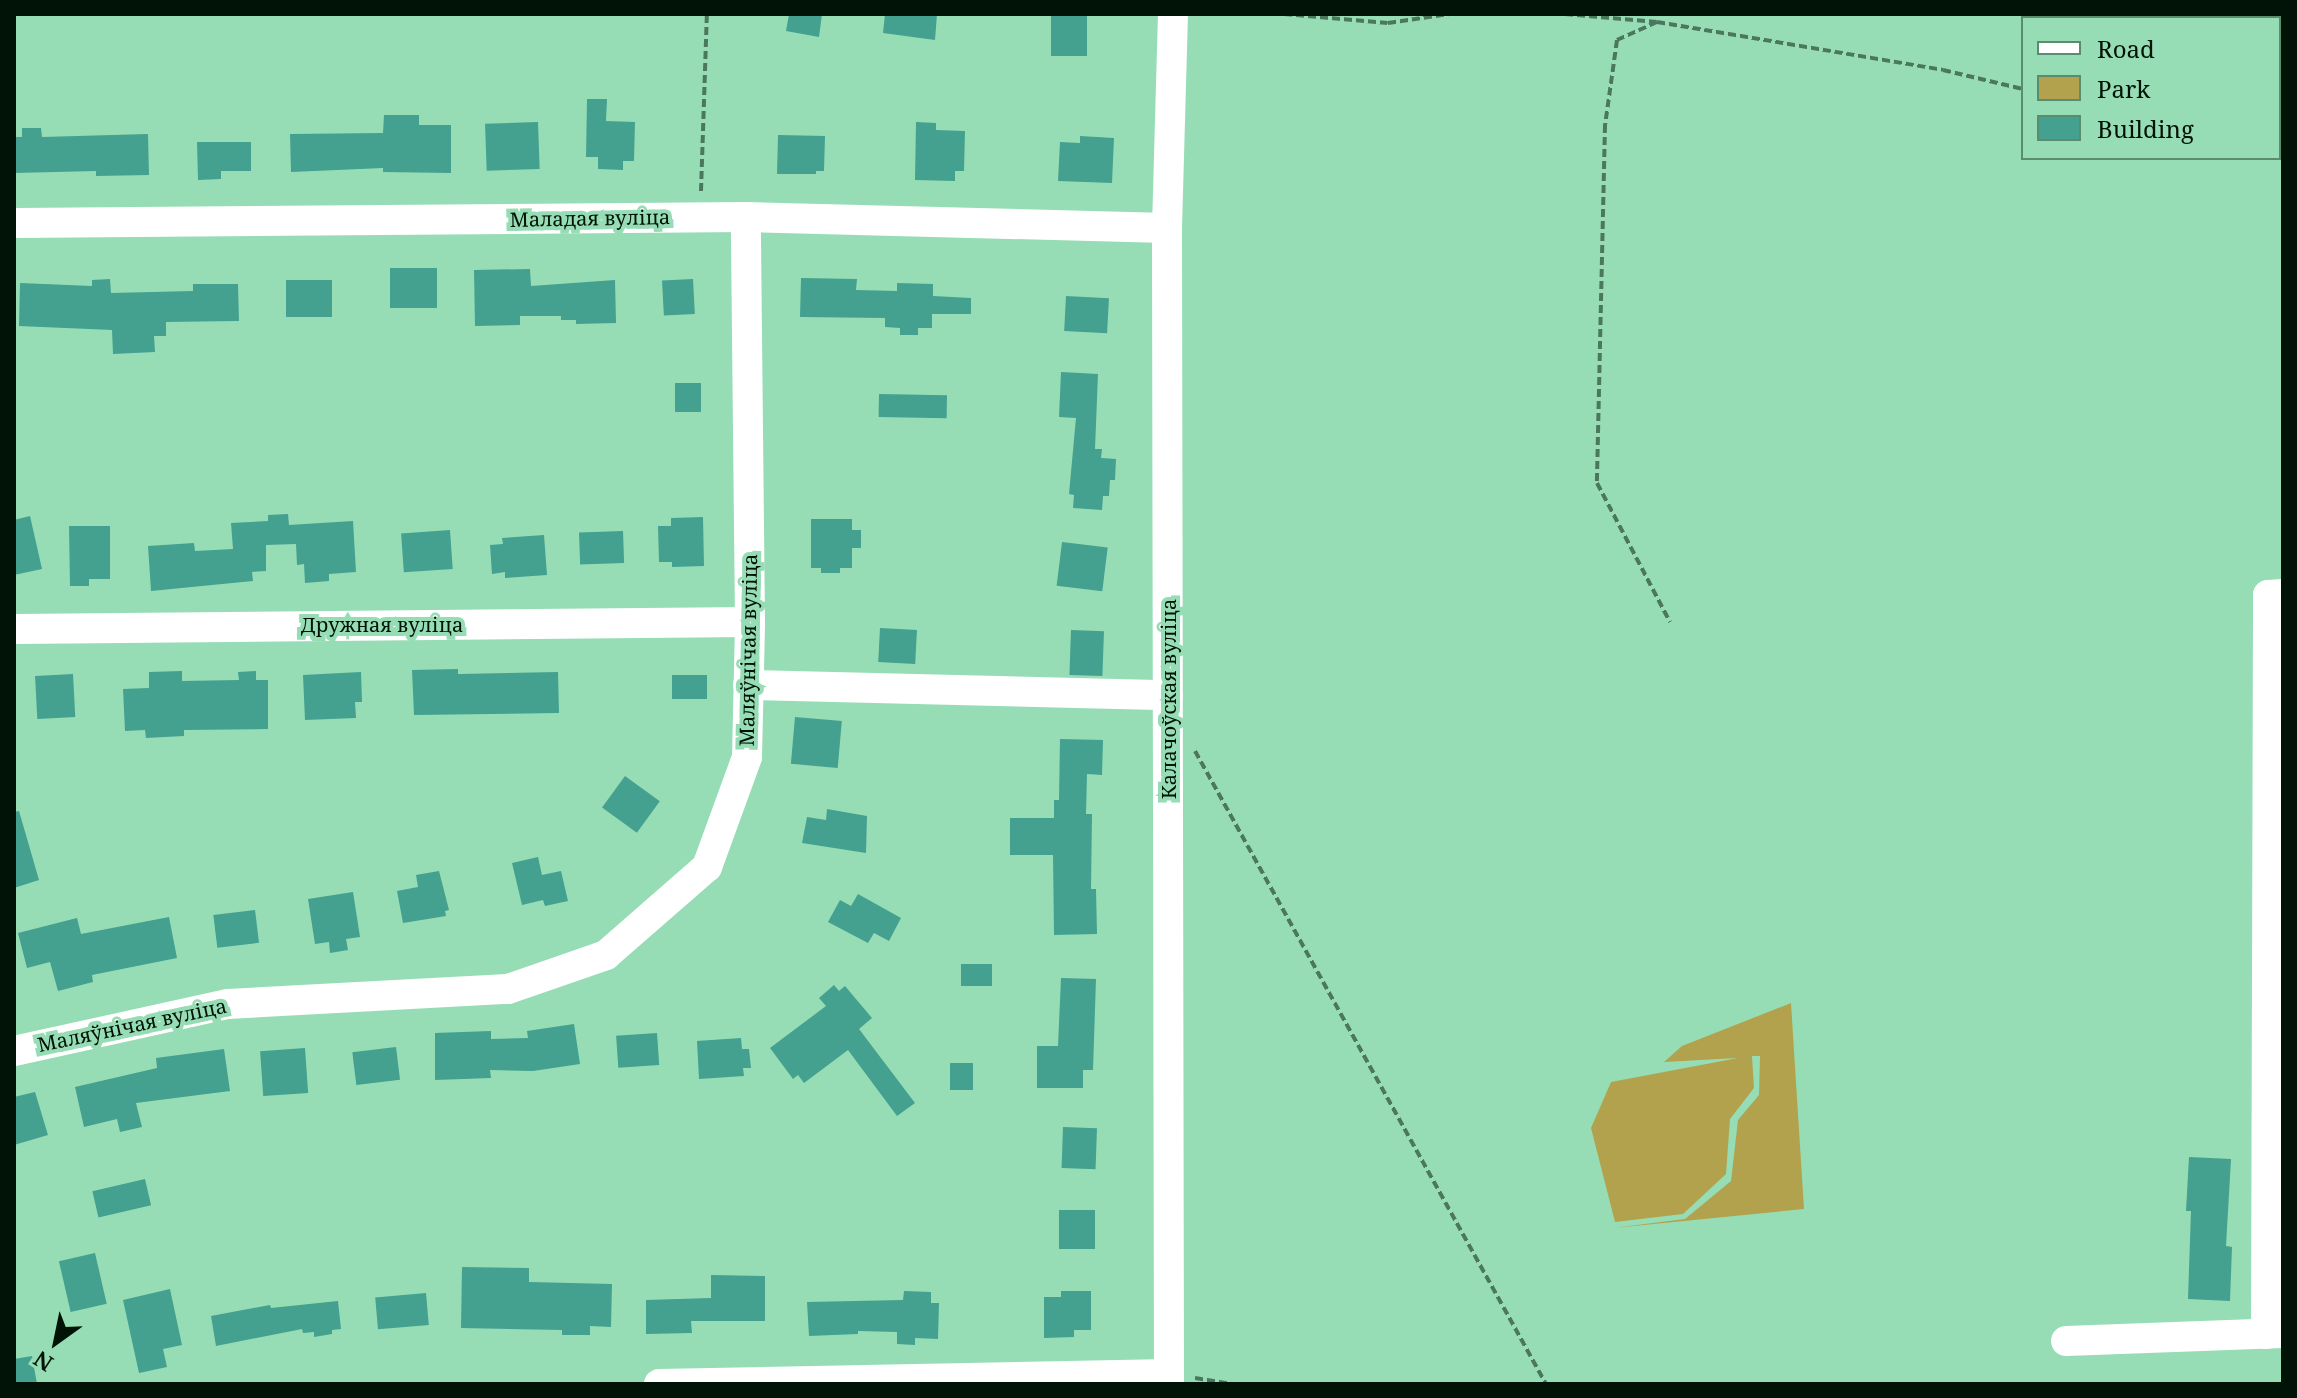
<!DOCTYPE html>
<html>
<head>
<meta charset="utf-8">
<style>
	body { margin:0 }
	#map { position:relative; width:2297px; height:1398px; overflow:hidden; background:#96ddb5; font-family:"Noto Serif",serif }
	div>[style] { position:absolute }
	.green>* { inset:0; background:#b2a24d }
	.building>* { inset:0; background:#44a08f; transform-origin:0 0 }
	.path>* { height:4px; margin-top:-2px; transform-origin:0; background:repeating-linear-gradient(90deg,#4b785d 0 8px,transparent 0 12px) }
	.minor>* { height:30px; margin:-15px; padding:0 15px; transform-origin:15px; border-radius:15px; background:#fff }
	span { translate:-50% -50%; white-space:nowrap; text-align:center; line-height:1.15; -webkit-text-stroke:8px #96ddb5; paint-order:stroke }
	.street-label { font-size:20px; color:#001306 }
	.frame { position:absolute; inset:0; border:16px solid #001306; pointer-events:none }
	.legend { position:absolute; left:2021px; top:16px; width:260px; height:144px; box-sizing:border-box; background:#96ddb5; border:2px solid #5a8c6f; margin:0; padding:10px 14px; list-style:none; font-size:24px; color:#001306 }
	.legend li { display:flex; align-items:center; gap:16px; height:40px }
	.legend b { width:40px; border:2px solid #5a8c6f }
	.north { position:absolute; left:16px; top:1302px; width:80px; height:80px; -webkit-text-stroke:6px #96ddb5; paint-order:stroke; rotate:213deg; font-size:22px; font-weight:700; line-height:32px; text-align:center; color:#001306 }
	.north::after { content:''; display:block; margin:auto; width:28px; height:36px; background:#001306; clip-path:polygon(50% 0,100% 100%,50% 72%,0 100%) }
</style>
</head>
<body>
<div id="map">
	<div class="green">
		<div style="clip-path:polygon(1791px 1003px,1804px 1209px,1613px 1228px,1685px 1219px,1731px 1181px,1738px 1120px,1759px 1095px,1760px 1056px,1752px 1056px,1754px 1088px,1730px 1119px,1726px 1174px,1683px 1214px,1615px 1222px,1591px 1128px,1611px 1082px,1738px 1058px,1664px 1062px,1682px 1046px)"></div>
	</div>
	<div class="building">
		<div style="clip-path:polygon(789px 14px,822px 14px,819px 37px,786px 31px)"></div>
		<div style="clip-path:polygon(885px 14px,937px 14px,935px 40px,883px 33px)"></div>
		<div style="left:1051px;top:16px;width:36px;height:40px"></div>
		<div style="clip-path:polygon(587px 99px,607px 99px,606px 121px,635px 122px,634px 161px,623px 161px,623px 170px,598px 169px,598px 157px,586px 157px)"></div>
		<div style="clip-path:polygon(384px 115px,419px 115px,419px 125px,451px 125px,451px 173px,383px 172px,383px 168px,291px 172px,290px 134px,383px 133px)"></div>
		<div style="left:538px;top:122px;width:47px;height:53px;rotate:88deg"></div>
		<div style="clip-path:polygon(916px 122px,936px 123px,936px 130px,965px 131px,964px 171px,955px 171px,955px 181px,915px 180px)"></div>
		<div style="clip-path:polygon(22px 128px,41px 128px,42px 137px,148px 134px,149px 175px,96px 176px,96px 171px,14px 173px,14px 137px,22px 137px)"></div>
		<div style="clip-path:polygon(778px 135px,825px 136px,824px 171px,816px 171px,816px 174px,777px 174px)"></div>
		<div style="clip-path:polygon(1080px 136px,1114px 138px,1112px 183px,1058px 181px,1060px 142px,1080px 143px)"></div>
		<div style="clip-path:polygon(197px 142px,251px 142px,251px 171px,221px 171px,221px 179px,198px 180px)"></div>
		<div style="left:390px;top:268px;width:47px;height:40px"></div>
		<div style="clip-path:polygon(530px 269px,531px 286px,615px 280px,616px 323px,576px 324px,576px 320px,561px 320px,561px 316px,520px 316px,520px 325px,475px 326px,474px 270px)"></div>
		<div style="clip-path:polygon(801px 278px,857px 279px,856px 290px,897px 291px,897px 283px,933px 284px,933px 296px,971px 298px,971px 314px,932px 314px,932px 328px,918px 328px,918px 335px,900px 335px,900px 328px,885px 327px,885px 318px,800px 317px)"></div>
		<div style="clip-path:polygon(110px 279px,111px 293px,193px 291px,193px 284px,238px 284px,239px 321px,166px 322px,166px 336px,154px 336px,155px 352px,113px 354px,112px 330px,19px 326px,20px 283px,92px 286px,92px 280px)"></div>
		<div style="left:693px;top:279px;width:35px;height:31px;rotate:87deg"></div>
		<div style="left:286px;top:280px;width:46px;height:37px"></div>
		<div style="left:1066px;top:296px;width:43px;height:35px;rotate:3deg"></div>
		<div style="clip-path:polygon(1061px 372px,1098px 374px,1095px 449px,1102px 449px,1101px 458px,1116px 459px,1115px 480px,1110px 480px,1109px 496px,1103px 496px,1102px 510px,1073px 508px,1074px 495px,1069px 494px,1076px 418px,1059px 417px)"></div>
		<div style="left:675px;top:383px;width:26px;height:29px"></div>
		<div style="left:879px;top:394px;width:68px;height:23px;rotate:1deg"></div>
		<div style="clip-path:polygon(288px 514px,289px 525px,353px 521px,356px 572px,329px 574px,329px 581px,305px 583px,304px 564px,297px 565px,296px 544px,266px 545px,266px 571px,252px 572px,253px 581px,151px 591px,148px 546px,194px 543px,195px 551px,233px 549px,231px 523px,268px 521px,268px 515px)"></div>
		<div style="clip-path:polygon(30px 516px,42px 569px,14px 575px,14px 520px)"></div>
		<div style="clip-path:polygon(703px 517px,704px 566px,672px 567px,672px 562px,659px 562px,658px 526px,671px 526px,671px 518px)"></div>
		<div style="clip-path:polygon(811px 519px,852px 519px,852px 530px,861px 530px,861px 548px,852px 548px,852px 568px,840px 568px,840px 573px,821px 573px,821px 568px,811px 568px)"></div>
		<div style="clip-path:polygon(69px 526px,110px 526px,110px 579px,89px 579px,89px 586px,70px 586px)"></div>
		<div style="left:450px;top:530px;width:39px;height:49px;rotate:86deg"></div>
		<div style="left:623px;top:531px;width:32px;height:44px;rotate:88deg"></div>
		<div style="clip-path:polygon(544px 535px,547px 575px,505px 578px,505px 572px,492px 574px,490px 545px,503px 544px,502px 538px)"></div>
		<div style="left:1062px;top:542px;width:46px;height:44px;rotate:7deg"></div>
		<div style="left:880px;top:628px;width:37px;height:34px;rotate:3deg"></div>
		<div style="left:1071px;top:630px;width:33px;height:45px;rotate:2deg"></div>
		<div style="clip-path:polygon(458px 669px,458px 674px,558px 672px,559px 713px,414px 715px,412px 670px)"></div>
		<div style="clip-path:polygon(182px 671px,182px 681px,239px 680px,238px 672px,256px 671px,256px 680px,268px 680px,268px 729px,184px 730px,184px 736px,146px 738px,145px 730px,125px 731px,123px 689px,149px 688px,149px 672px)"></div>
		<div style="clip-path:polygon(361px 672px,362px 702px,355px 702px,356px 718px,305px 720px,303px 675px)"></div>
		<div style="left:73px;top:674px;width:43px;height:38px;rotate:87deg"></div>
		<div style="left:672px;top:675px;width:35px;height:24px"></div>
		<div style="left:795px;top:717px;width:47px;height:47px;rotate:5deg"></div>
		<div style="clip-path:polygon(1060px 739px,1103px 740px,1102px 775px,1087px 774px,1086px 814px,1092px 814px,1091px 889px,1096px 889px,1097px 934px,1054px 935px,1053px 855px,1010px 855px,1010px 818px,1054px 818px,1054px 800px,1059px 800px)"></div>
		<div style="left:625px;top:776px;width:43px;height:39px;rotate:36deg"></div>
		<div style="clip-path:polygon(827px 809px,867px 816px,866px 853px,802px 843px,807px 817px,826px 820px)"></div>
		<div style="clip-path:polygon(19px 811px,39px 880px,14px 888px,14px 812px)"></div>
		<div style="clip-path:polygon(538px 857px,542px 875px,561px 871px,568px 901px,545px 906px,543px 900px,522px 905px,512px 863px)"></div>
		<div style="clip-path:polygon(439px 871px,449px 910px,445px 911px,446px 916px,403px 923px,397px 891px,418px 887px,416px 875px)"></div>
		<div style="clip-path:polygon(353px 892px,360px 937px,346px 939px,348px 950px,330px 953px,329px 942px,315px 944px,308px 899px)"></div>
		<div style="clip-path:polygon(858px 894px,901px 918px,889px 941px,874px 933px,868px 943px,828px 922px,840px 900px,851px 906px)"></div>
		<div style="left:255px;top:910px;width:33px;height:42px;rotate:83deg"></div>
		<div style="clip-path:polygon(169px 917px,177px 958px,92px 975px,93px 982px,58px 991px,50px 962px,27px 968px,18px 933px,77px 918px,81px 934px)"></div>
		<div style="left:992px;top:964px;width:22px;height:31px;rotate:90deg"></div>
		<div style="clip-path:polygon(1061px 978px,1096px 979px,1093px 1070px,1083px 1070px,1083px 1088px,1037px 1088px,1037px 1046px,1058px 1046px)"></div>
		<div style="clip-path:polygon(834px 985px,839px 991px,845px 986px,872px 1018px,859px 1029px,915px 1103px,897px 1116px,848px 1050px,804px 1083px,798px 1075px,793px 1079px,770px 1048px,826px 1006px,819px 998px)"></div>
		<div style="clip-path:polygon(574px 1024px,580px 1064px,533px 1071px,490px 1070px,491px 1078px,435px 1080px,435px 1033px,491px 1031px,491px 1039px,528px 1038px,527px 1031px)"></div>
		<div style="left:657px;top:1033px;width:32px;height:41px;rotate:86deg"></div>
		<div style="clip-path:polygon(741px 1038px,742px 1049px,749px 1049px,751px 1068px,743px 1068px,744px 1076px,699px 1079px,697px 1041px)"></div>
		<div style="left:396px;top:1047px;width:33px;height:44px;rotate:83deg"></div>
		<div style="left:305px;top:1048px;width:45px;height:45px;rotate:86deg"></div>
		<div style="clip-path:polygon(224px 1049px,230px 1091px,136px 1103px,142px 1127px,120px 1132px,117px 1119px,84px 1127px,75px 1087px,157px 1068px,156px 1058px)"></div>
		<div style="left:950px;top:1063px;width:23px;height:27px"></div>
		<div style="clip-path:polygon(35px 1092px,48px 1135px,14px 1145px,14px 1097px)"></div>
		<div style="left:1063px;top:1127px;width:34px;height:41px;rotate:2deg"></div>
		<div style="clip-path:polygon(2189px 1157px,2231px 1159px,2226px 1246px,2232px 1247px,2230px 1301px,2188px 1299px,2191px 1211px,2186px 1211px)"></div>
		<div style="left:145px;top:1179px;width:27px;height:54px;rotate:77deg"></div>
		<div style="left:1059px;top:1210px;width:36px;height:39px"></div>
		<div style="left:95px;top:1253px;width:52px;height:37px;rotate:77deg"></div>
		<div style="clip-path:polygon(462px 1267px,529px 1268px,529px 1282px,612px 1284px,611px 1327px,590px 1326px,590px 1335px,562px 1335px,562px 1330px,461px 1328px)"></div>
		<div style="clip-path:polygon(711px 1275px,765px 1276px,765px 1321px,691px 1321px,692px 1333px,646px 1334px,646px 1300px,711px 1298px)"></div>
		<div style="clip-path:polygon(170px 1289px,182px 1345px,163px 1349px,167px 1367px,139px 1373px,123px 1300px)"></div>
		<div style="clip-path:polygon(904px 1291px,931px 1292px,931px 1303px,939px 1303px,938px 1339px,915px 1338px,915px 1345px,897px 1344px,897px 1332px,858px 1331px,858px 1334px,809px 1336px,807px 1302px,903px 1300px)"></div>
		<div style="clip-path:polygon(1061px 1291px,1091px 1291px,1091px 1330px,1074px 1330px,1074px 1337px,1044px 1338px,1044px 1297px,1061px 1297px)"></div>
		<div style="left:426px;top:1293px;width:32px;height:51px;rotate:85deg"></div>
		<div style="clip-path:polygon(338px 1301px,341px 1329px,332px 1330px,332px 1334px,314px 1337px,314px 1332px,303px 1333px,302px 1329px,216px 1346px,211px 1316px,270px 1305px,271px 1308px)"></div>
		<div style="clip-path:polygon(32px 1356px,37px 1384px,14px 1384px,14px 1359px)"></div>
	</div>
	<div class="path">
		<div style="left:1284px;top:14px;width:104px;rotate:4.9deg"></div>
		<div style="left:1388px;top:23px;width:62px;rotate:-8.4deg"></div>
		<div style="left:1565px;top:14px;width:92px;rotate:5deg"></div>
		<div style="left:1657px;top:22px;width:290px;rotate:9.5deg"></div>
		<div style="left:1943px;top:70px;width:82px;rotate:13.4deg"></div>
		<div style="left:1657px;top:22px;width:44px;rotate:155.8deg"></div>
		<div style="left:1617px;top:40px;width:86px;rotate:98deg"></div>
		<div style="left:1605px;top:125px;width:358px;rotate:91.3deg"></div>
		<div style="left:1597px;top:483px;width:157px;rotate:62.3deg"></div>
		<div style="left:2279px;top:151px;width:4px;rotate:14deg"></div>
		<div style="left:701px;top:191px;width:177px;rotate:-88.1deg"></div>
		<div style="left:1195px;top:751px;width:724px;rotate:60.99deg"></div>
		<div style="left:1195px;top:1378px;width:39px;rotate:9deg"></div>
	</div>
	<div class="minor">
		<div style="left:14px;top:223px;width:732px;rotate:-0.47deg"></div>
		<div style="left:746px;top:217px;width:421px;rotate:1.5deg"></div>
		<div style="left:14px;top:629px;width:736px;rotate:-0.54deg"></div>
		<div style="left:748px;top:685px;width:420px;rotate:1.4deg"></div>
		<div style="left:14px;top:1051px;width:219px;rotate:-12.4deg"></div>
		<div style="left:228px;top:1004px;width:280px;rotate:-3.1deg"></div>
		<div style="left:508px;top:989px;width:104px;rotate:-19.1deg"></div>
		<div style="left:606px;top:955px;width:134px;rotate:-41.1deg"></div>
		<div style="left:707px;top:867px;width:117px;rotate:-70deg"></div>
		<div style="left:747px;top:757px;width:135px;rotate:-88.7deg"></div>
		<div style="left:750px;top:622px;width:405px;rotate:-90.6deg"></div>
		<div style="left:2266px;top:1334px;width:739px;rotate:-89.84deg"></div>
		<div style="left:2268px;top:595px;width:15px;rotate:-4deg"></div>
		<div style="left:2066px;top:1341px;width:217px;rotate:-2.1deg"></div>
		<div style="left:659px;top:1384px;width:510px;rotate:-1.12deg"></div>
		<div style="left:1169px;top:1384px;width:1156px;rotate:-90.1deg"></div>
		<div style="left:1167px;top:228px;width:214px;rotate:-88.4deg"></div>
	</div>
	<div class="street-label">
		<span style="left:590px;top:218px;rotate:-1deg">Маладая вуліца</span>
		<span style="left:382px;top:624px">Дружная вуліца</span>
		<span style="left:748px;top:650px;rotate:-89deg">Маляўнічая вуліца</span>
		<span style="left:1168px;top:699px;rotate:-90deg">Калачоўская вуліца</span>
		<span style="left:132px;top:1025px;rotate:-12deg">Маляўнічая вуліца</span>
	</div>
	<div class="frame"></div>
	<ul class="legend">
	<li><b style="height:10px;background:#fff"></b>Road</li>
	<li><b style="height:22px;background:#b2a24d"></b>Park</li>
	<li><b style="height:22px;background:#44a08f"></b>Building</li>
	</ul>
	<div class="north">N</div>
</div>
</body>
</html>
